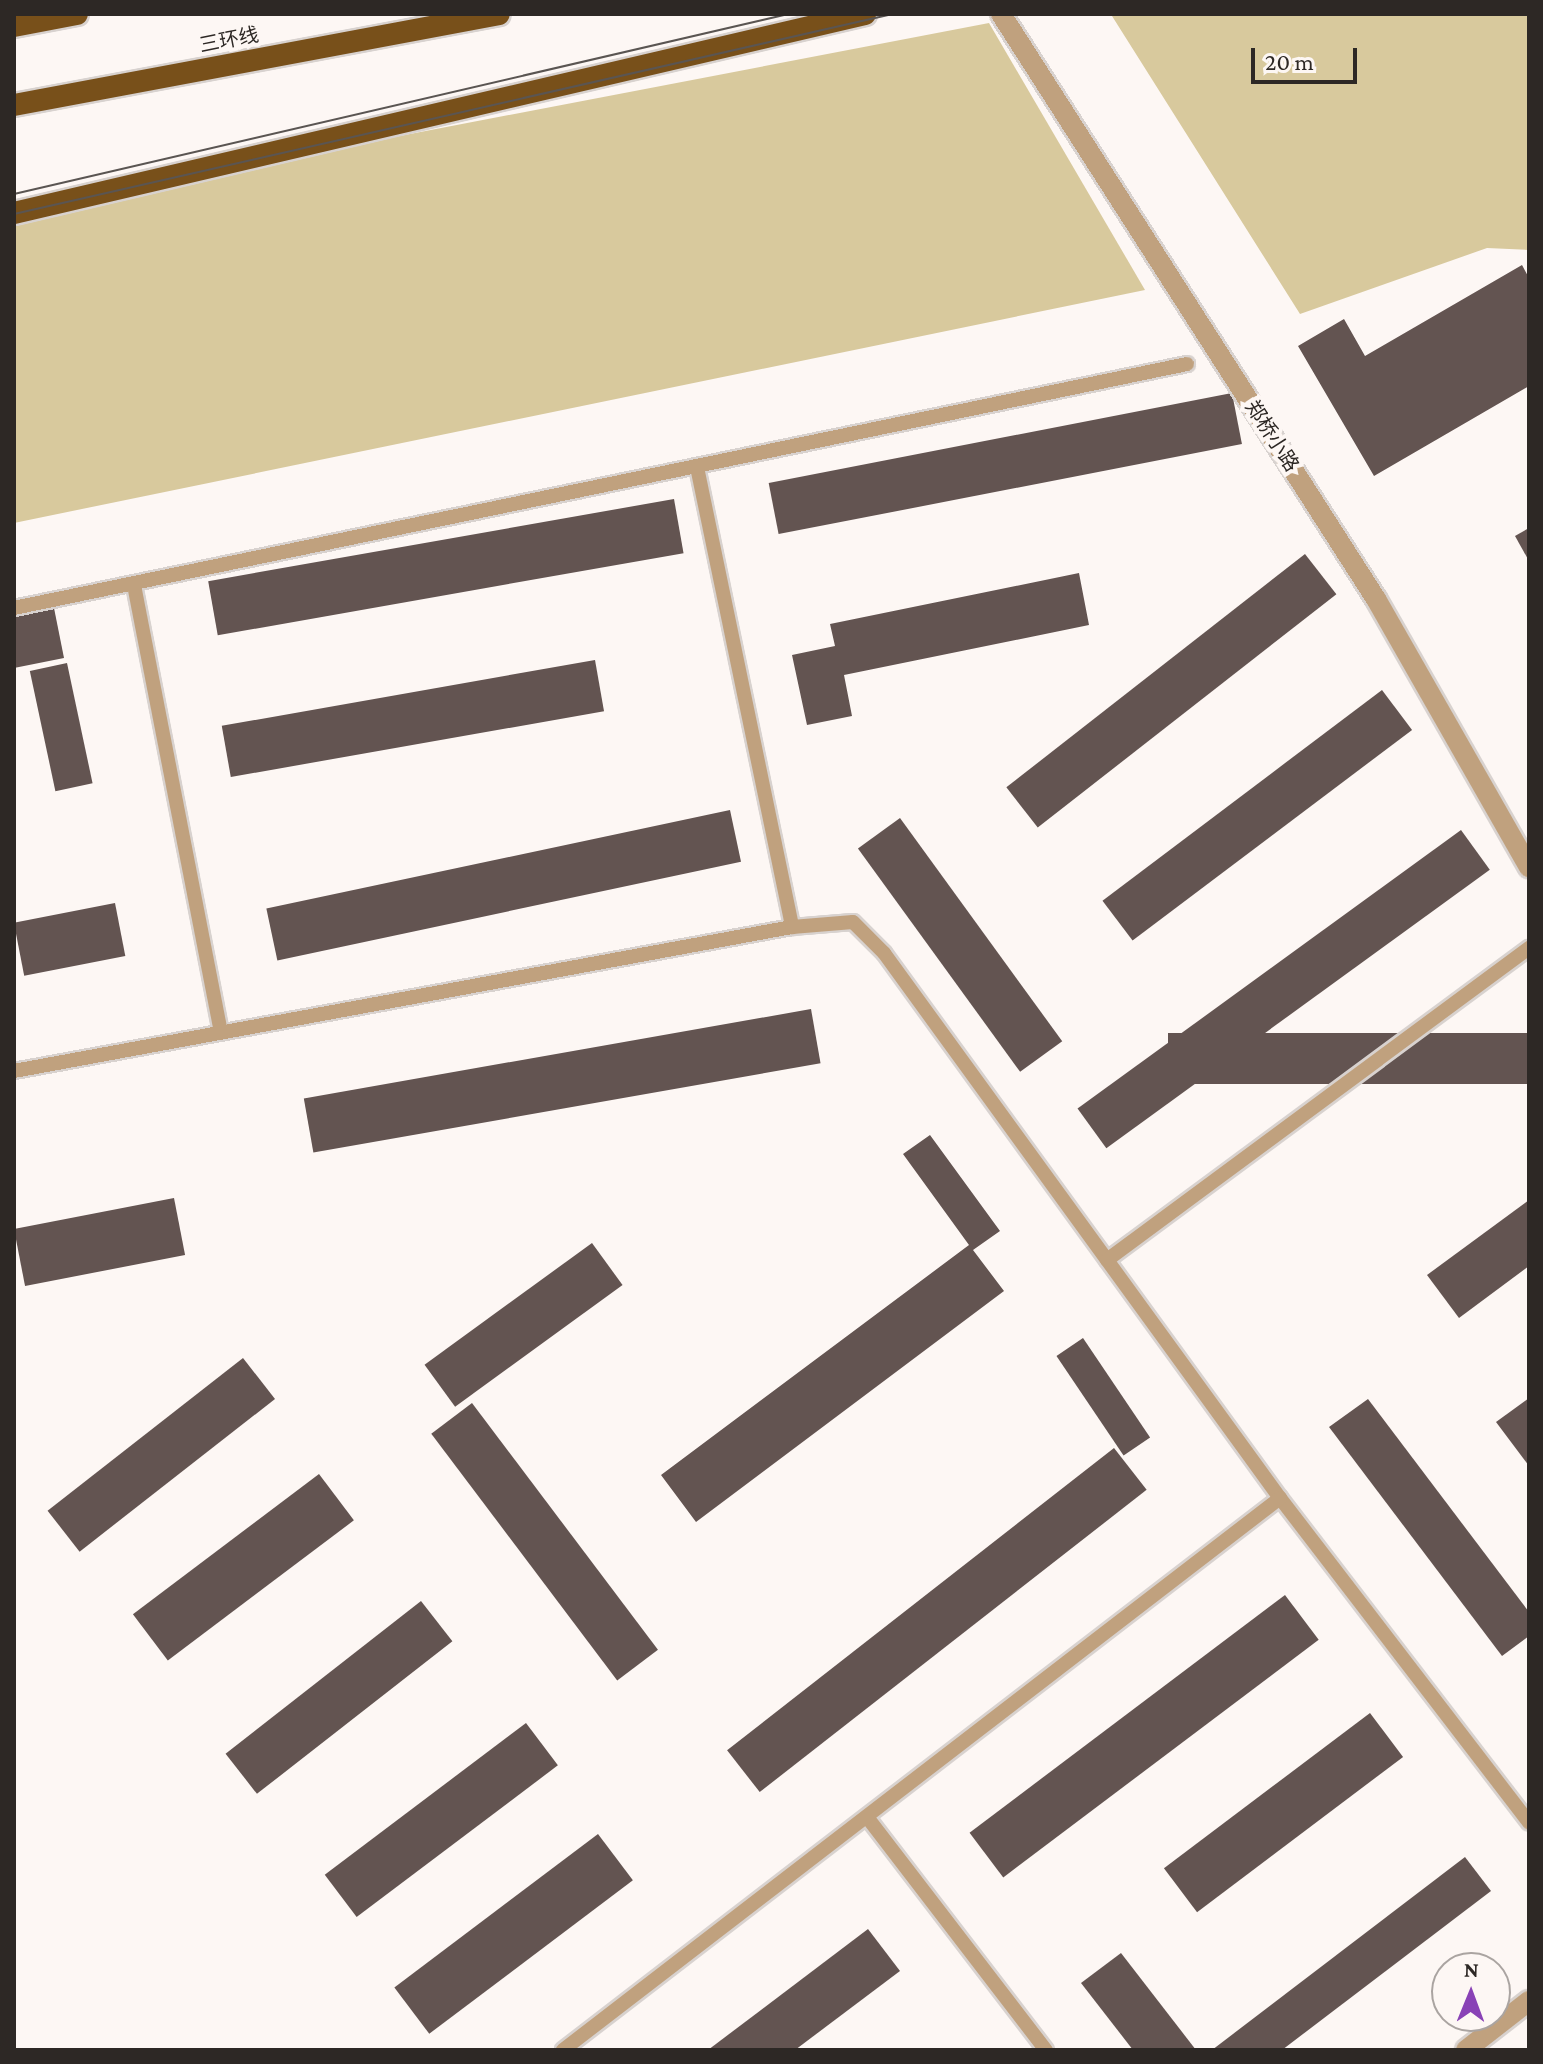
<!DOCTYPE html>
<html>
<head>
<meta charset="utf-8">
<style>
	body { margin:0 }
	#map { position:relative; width:1543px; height:2064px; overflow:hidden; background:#fdf7f4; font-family:"Crimson Pro","Noto Sans SC",serif }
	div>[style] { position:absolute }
	.green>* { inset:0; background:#d8c99d }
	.building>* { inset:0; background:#635451; transform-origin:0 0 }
	.roads { filter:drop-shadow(2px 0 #d8d2cf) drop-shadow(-2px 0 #d8d2cf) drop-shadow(0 2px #d8d2cf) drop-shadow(0 -2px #d8d2cf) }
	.service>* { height:14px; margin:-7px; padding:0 7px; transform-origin:7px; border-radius:7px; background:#c0a17e }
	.minor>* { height:20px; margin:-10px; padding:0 10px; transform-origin:10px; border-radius:10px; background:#c0a17e }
	.trunk>* { height:22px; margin:-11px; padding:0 11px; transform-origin:11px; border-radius:11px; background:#78501a }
	.tram>* { height:2px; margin:-1px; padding:0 1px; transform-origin:1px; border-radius:1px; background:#5a5552 }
	span { translate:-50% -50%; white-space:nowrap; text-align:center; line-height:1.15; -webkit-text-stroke:8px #fdf7f4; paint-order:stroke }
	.street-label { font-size:20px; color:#2d2825 }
	.frame { position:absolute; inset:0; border:16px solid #2d2825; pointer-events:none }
	.north { position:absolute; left:1431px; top:1952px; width:80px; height:80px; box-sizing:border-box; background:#fdf7f4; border:2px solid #aaa4a1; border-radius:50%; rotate:1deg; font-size:22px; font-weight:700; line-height:32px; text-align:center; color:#2d2825 }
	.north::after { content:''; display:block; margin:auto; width:28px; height:36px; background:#8942b6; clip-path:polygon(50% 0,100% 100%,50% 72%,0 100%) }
	.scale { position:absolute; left:1251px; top:48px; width:106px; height:36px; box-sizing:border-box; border:4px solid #2d2825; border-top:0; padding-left:10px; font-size:24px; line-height:28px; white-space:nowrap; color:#2d2825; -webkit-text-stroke:6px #fdf7f4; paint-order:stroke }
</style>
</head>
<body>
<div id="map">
	<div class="green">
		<div style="clip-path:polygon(1529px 14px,1529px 250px,1487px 248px,1300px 314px,1112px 16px)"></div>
		<div style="clip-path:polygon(989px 23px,1145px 290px,14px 523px,14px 210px)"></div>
	</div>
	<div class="building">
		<div style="clip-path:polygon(1522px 265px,1529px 278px,1529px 386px,1374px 476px,1298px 346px,1344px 319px,1365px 356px)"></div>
		<div style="left:1232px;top:393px;width:52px;height:472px;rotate:79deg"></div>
		<div style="left:674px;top:499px;width:55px;height:473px;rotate:80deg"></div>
		<div style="clip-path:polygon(1529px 528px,1529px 561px,1515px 536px)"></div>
		<div style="left:1305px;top:554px;width:51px;height:379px;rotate:52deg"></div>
		<div style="clip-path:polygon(1079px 573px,1089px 625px,844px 675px,852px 716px,807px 725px,792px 655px,835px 646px,830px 624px)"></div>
		<div style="clip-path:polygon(54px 608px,64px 658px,14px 668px,14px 616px)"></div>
		<div style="left:595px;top:660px;width:52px;height:379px;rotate:80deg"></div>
		<div style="left:67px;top:663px;width:123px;height:38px;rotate:78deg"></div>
		<div style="left:1382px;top:690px;width:50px;height:350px;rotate:53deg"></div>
		<div style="left:730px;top:810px;width:53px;height:474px;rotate:78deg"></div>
		<div style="left:900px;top:818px;width:276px;height:52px;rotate:54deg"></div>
		<div style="left:1461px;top:830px;width:49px;height:474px;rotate:54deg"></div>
		<div style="left:115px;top:903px;width:54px;height:103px;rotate:79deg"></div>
		<div style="left:811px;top:1009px;width:55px;height:515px;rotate:80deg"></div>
		<div style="left:1529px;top:1033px;width:51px;height:361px;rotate:90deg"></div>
		<div style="clip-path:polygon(930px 1135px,1000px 1231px,973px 1250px,1004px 1291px,696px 1522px,661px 1475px,969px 1245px,903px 1154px)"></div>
		<div style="left:174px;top:1198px;width:58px;height:163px;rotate:79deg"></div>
		<div style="clip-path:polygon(1529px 1200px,1529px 1266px,1459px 1318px,1427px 1275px)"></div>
		<div style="left:592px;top:1243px;width:52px;height:207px;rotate:54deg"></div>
		<div style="left:1083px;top:1338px;width:120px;height:32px;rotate:56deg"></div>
		<div style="left:243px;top:1358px;width:52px;height:248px;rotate:52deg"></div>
		<div style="clip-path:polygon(1529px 1398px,1529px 1466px,1496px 1422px)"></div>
		<div style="clip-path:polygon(1368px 1399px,1529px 1612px,1529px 1636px,1502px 1656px,1329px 1427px)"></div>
		<div style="left:472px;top:1403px;width:309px;height:51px;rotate:53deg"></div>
		<div style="left:1114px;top:1448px;width:53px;height:491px;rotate:52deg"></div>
		<div style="left:319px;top:1474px;width:58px;height:233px;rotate:53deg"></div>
		<div style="left:1285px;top:1595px;width:56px;height:395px;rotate:53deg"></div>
		<div style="left:421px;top:1601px;width:51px;height:248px;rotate:52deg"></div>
		<div style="left:1370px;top:1713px;width:55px;height:258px;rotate:53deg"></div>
		<div style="left:526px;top:1723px;width:53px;height:252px;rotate:53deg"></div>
		<div style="left:598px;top:1834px;width:58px;height:255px;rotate:53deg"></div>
		<div style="clip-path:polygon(1465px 1857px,1491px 1891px,1282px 2050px,1212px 2050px)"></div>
		<div style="clip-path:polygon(868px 1929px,900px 1971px,795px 2050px,708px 2050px)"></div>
		<div style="clip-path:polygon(1121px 1953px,1196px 2050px,1133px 2050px,1081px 1983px)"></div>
	</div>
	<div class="roads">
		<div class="service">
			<div style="left:697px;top:467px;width:470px;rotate:78.3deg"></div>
			<div style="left:134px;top:585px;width:455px;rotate:79deg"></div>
			<div style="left:14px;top:608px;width:1198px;rotate:-11.75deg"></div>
			<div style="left:14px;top:1071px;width:791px;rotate:-10.49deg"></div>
			<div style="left:792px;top:927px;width:61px;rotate:-4.7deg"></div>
			<div style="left:853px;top:922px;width:44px;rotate:45deg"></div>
			<div style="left:884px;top:953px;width:674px;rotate:54deg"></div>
			<div style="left:1280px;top:1498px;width:409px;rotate:52.5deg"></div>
			<div style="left:1107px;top:1260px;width:525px;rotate:-36.48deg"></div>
			<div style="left:867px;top:1817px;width:294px;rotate:52.5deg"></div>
			<div style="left:563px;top:2050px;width:905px;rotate:-37.59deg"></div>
		</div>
		<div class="minor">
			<div style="left:1001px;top:14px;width:695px;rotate:57.34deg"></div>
			<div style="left:1376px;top:599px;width:309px;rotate:60.3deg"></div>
			<div style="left:1466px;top:2050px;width:80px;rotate:-37.9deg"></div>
		</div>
		<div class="trunk">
			<div style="left:14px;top:26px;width:64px;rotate:-10.8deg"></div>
			<div style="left:14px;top:105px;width:493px;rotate:-10.6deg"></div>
			<div style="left:14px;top:213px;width:874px;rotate:-13.16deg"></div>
		</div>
	</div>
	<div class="tram">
		<div style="left:14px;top:194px;width:795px;rotate:-13.09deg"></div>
		<div style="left:14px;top:214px;width:901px;rotate:-12.82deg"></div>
	</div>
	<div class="street-label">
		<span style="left:229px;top:40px;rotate:-11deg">三环线</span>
		<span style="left:1272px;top:436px;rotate:57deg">郑桥小路</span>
	</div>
	<div class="frame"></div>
	<div class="north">N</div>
	<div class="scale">20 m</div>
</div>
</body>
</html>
